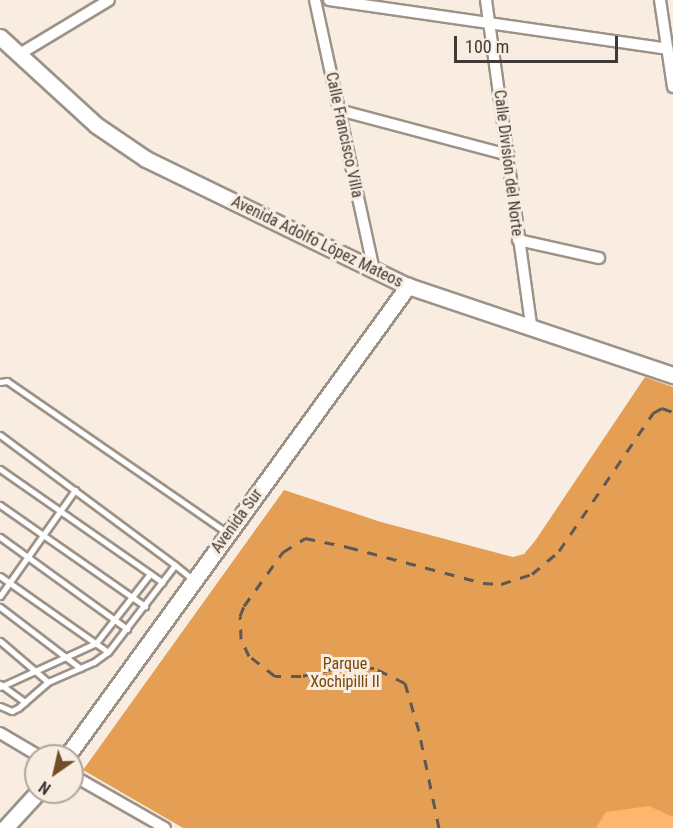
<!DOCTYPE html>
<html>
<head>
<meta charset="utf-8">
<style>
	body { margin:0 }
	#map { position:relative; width:673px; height:828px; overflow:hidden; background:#f9ede1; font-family:"Roboto Condensed",sans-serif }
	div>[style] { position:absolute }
	.forest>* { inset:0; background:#e59f55 }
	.water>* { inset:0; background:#feb66c }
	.roads { filter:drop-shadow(2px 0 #9d9287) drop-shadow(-2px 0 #9d9287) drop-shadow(0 2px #9d9287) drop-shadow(0 -2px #9d9287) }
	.lane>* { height:5px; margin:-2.5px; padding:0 2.5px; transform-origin:2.5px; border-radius:2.5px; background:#fff }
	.street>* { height:10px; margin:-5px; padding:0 5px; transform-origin:5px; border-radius:5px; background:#fff }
	.secondary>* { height:15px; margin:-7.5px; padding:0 7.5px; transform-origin:7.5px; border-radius:7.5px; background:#fff }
	.rail>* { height:3px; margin-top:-1.5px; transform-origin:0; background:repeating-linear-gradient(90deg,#5e5853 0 10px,transparent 0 20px) }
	span { translate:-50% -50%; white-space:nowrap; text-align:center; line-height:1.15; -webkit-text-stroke:6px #f9ede1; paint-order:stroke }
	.street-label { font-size:16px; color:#403b37 }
	.park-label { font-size:16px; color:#76480f }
	.north { position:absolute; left:24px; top:744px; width:60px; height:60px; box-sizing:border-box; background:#f9ede1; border:2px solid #afa69d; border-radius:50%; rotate:214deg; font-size:16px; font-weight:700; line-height:24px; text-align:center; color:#403b37 }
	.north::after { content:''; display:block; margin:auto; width:21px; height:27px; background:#724e28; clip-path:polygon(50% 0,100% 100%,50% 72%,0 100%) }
	.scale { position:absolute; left:454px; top:36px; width:164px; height:27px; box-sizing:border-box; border:3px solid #403b37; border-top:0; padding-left:8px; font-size:18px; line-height:21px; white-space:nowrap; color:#403b37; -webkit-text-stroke:4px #f9ede1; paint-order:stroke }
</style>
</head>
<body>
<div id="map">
	<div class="forest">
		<div style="clip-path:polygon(645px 377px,673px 387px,673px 828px,183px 828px,83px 770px,284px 490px,381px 522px,513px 557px,524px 554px,535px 541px)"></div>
	</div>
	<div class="water">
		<div style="clip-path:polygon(649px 806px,673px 817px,673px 828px,596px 828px,606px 812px)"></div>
	</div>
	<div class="roads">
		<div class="lane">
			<div style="left:0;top:382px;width:7px;rotate:-8deg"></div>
			<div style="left:7px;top:381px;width:267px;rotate:34.6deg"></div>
			<div style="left:0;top:435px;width:218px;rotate:36.6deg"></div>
			<div style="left:175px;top:565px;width:110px;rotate:127.6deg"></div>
			<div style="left:108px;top:652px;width:132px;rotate:-144.9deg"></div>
			<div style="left:0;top:469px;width:198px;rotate:34.9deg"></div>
			<div style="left:0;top:505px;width:177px;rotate:34.9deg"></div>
			<div style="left:0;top:537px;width:157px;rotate:35.9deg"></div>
			<div style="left:175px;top:565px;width:22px;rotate:39deg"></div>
			<div style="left:0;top:596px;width:130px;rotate:-54.7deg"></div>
			<div style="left:0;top:607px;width:101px;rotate:37.3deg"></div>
			<div style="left:0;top:641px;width:63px;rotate:40.5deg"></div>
			<div style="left:0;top:684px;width:31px;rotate:36deg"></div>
			<div style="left:0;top:687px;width:106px;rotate:-24.6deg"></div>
			<div style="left:96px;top:643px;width:88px;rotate:-52deg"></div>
			<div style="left:0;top:706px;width:13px;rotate:23deg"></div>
			<div style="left:12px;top:711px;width:7px;rotate:-27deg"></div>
			<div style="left:18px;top:708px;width:40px;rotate:-41deg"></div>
			<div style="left:48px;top:682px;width:50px;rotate:-23.5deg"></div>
			<div style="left:94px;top:662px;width:17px;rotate:-36deg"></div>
		</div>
		<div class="street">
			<div style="left:315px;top:0;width:276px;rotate:77.7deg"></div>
			<div style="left:329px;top:0;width:342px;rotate:8.2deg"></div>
			<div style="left:486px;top:0;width:329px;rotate:82.1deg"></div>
			<div style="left:660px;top:0;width:88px;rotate:81.5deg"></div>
			<div style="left:18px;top:55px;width:106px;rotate:-31.1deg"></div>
			<div style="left:339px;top:110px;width:175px;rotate:14.9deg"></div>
			<div style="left:518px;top:240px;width:83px;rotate:12.5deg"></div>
			<div style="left:0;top:733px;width:45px;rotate:30.5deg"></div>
			<div style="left:72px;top:775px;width:107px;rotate:29.7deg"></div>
		</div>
		<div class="secondary">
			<div style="left:0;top:37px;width:130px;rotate:42.5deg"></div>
			<div style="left:96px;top:125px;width:60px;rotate:34.2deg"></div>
			<div style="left:146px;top:159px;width:291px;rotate:25.9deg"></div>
			<div style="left:408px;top:286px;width:280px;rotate:18.6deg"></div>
			<div style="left:67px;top:756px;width:581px;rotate:-54.04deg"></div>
			<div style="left:5px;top:828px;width:49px;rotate:-47.5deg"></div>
		</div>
	</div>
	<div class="rail">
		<div style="left:439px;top:828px;width:99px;rotate:-101.7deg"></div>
		<div style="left:419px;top:731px;width:50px;rotate:-106.3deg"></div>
		<div style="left:405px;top:683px;width:34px;rotate:-154deg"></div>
		<div style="left:374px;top:668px;width:17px;rotate:-177deg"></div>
		<div style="left:357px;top:667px;width:25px;rotate:175deg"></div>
		<div style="left:332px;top:669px;width:32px;rotate:167deg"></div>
		<div style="left:301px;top:676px;width:26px;rotate:180deg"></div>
		<div style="left:275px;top:676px;width:33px;rotate:-142deg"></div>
		<div style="left:249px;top:656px;width:19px;rotate:-115deg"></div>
		<div style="left:241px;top:639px;width:23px;rotate:-92deg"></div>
		<div style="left:240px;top:616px;width:11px;rotate:-68deg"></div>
		<div style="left:244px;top:606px;width:67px;rotate:-54.2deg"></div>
		<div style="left:283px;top:552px;width:26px;rotate:-32deg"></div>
		<div style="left:305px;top:538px;width:44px;rotate:11.8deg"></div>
		<div style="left:348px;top:547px;width:140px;rotate:14.9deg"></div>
		<div style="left:483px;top:583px;width:18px;rotate:3deg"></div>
		<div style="left:501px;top:584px;width:33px;rotate:-18deg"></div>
		<div style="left:532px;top:574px;width:35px;rotate:-40deg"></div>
		<div style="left:559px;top:551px;width:167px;rotate:-55.7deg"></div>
		<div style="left:653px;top:413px;width:10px;rotate:-29deg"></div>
		<div style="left:662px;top:408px;width:12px;rotate:20deg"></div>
	</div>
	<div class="street-label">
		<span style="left:344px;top:135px;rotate:78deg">Calle Francisco Villa</span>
		<span style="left:508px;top:163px;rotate:83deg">Calle División del Norte</span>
		<span style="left:317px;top:242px;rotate:26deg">Avenida Adolfo López Mateos</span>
		<span style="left:237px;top:521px;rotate:-54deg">Avenida Sur</span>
	</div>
	<div class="park-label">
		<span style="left:345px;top:673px">Parque<br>Xochipilli II</span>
	</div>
	<div class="north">N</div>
	<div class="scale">100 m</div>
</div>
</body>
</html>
